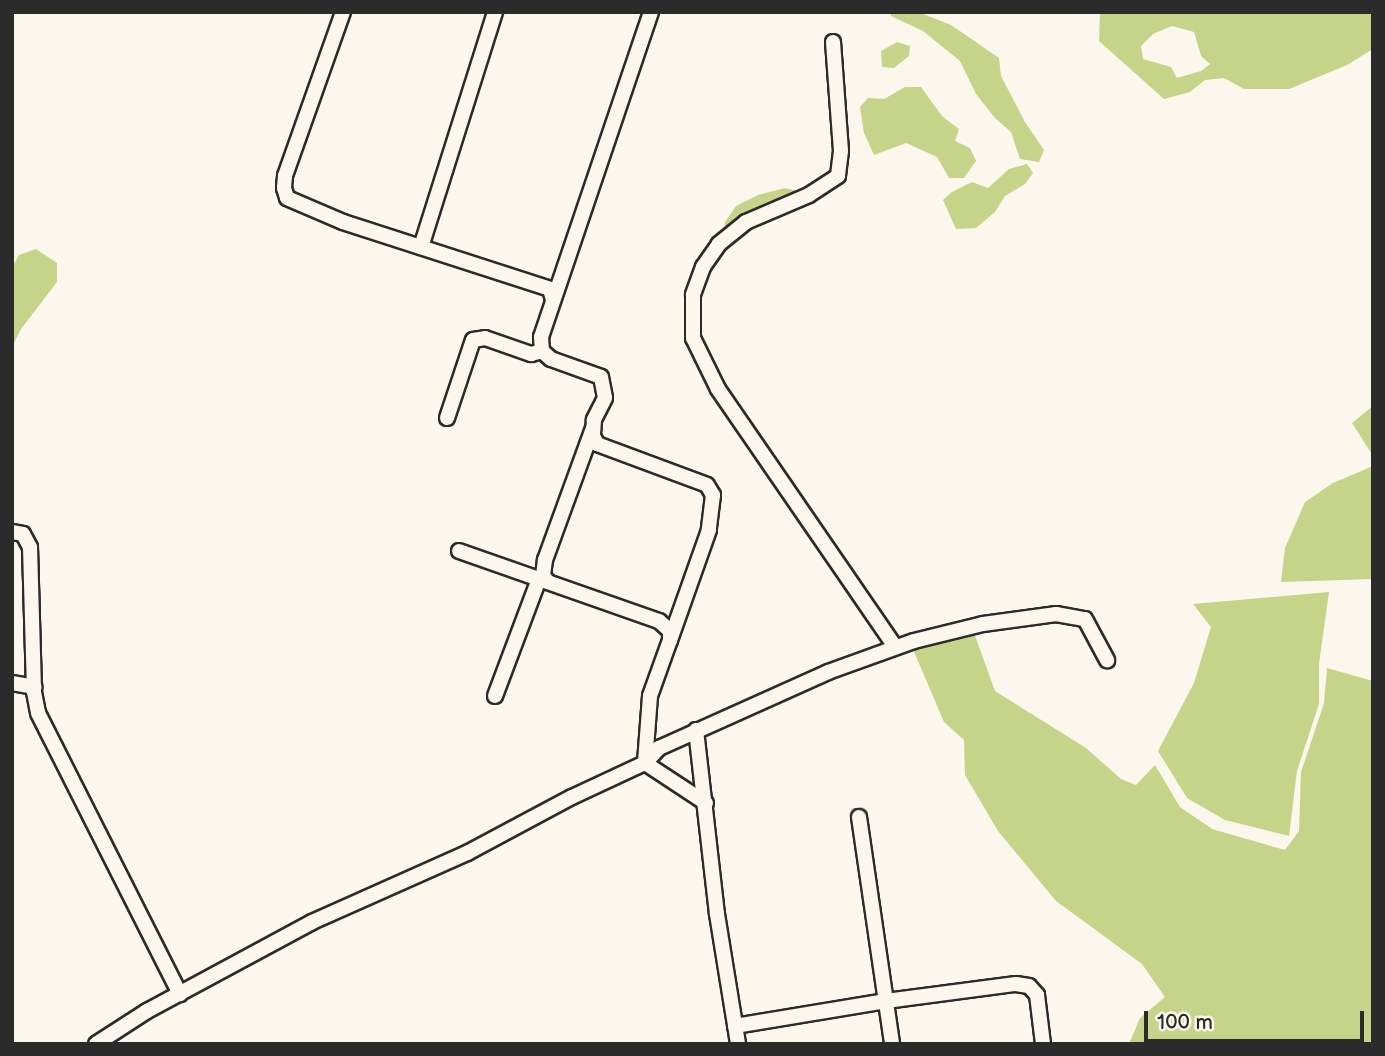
<!DOCTYPE html>
<html>
<head>
<meta charset="utf-8">
<style>
	body { margin:0 }
	#map { position:relative; width:1385px; height:1056px; overflow:hidden; background:#fbf7ec; font-family:"Balsamiq Sans",sans-serif }
	div>[style] { position:absolute }
	.green>* { inset:0; background:#c5d488 }
	.roads { filter:drop-shadow(2px 0 #2b2b2b) drop-shadow(-2px 0 #2b2b2b) drop-shadow(0 2px #2b2b2b) drop-shadow(0 -2px #2b2b2b) }
	.street>* { height:14px; margin:-7px; padding:0 7px; transform-origin:7px; border-radius:7px; background:#fbf7ec }
	span { translate:-50% -50%; white-space:nowrap; text-align:center; line-height:1.15; -webkit-text-stroke:6px #fbf7ec; paint-order:stroke }
	.frame { position:absolute; inset:0; border:14px solid #2b2b2b; pointer-events:none }
	.scale { position:absolute; left:1144px; top:1011px; width:220px; height:32px; box-sizing:border-box; border:4px solid #2b2b2b; border-top:0; padding-left:9px; font-size:21px; line-height:24px; white-space:nowrap; color:#2b2b2b; -webkit-text-stroke:5px #fbf7ec; paint-order:stroke }
</style>
</head>
<body>
<div id="map">
	<div class="green">
		<div style="clip-path:polygon(890px 12px,918px 12px,951px 25px,999px 58px,1001px 76px,1025px 122px,1044px 150px,1039px 162px,1020px 159px,1011px 132px,995px 118px,976px 94px,960px 61px,923px 31px,891px 16px)"></div>
		<div style="clip-path:polygon(evenodd,1102px 12px,1373px 12px,1373px 49px,1347px 65px,1289px 89px,1244px 89px,1224px 78px,1205px 80px,1190px 92px,1164px 99px,1099px 41px,1100px 14px,1102px 12px,1172px 26px,1194px 32px,1201px 56px,1210px 64px,1201px 71px,1177px 78px,1171px 67px,1143px 59px,1141px 46px,1153px 34px,1172px 26px)"></div>
		<div style="clip-path:polygon(897px 42px,910px 46px,909px 56px,894px 68px,882px 67px,881px 51px)"></div>
		<div style="clip-path:polygon(905px 87px,921px 87px,942px 116px,959px 129px,955px 141px,970px 148px,976px 161px,964px 178px,949px 178px,937px 157px,906px 143px,874px 155px,864px 133px,860px 107px,868px 98px,884px 99px)"></div>
		<div style="clip-path:polygon(1027px 164px,1033px 173px,1025px 184px,1005px 196px,995px 212px,976px 228px,956px 229px,943px 200px,952px 192px,972px 182px,988px 188px,1009px 169px)"></div>
		<div style="clip-path:polygon(785px 188px,797px 191px,794px 197px,725px 240px,725px 222px,736px 206px,758px 195px)"></div>
		<div style="clip-path:polygon(36px 249px,57px 263px,57px 282px,21px 329px,12px 347px,12px 267px,19px 255px)"></div>
		<div style="clip-path:polygon(1373px 406px,1373px 456px,1352px 423px)"></div>
		<div style="clip-path:polygon(1373px 466px,1373px 579px,1281px 582px,1285px 548px,1305px 502px,1333px 483px)"></div>
		<div style="clip-path:polygon(1329px 592px,1319px 664px,1319px 704px,1297px 771px,1289px 836px,1225px 820px,1187px 798px,1158px 751px,1194px 683px,1211px 627px,1193px 604px)"></div>
		<div style="clip-path:polygon(973px 630px,995px 691px,1086px 748px,1121px 779px,1136px 785px,1155px 765px,1180px 807px,1212px 829px,1285px 850px,1299px 831px,1301px 772px,1324px 703px,1327px 668px,1373px 681px,1373px 1044px,1129px 1044px,1140px 1018px,1165px 997px,1142px 964px,1056px 901px,998px 831px,965px 775px,964px 740px,944px 722px,912px 647px)"></div>
	</div>
	<div class="roads">
		<div class="street">
			<div style="left:343px;top:12px;width:174px;rotate:109.5deg"></div>
			<div style="left:285px;top:176px;width:12px;rotate:95deg"></div>
			<div style="left:284px;top:188px;width:10px;rotate:73deg"></div>
			<div style="left:287px;top:198px;width:61px;rotate:23.2deg"></div>
			<div style="left:343px;top:222px;width:218px;rotate:17.9deg"></div>
			<div style="left:550px;top:289px;width:11px;rotate:75deg"></div>
			<div style="left:651px;top:12px;width:343px;rotate:108.7deg"></div>
			<div style="left:541px;top:337px;width:14px;rotate:86deg"></div>
			<div style="left:542px;top:351px;width:12px;rotate:42deg"></div>
			<div style="left:551px;top:359px;width:53px;rotate:19.8deg"></div>
			<div style="left:601px;top:377px;width:21px;rotate:79deg"></div>
			<div style="left:605px;top:398px;width:25px;rotate:117deg"></div>
			<div style="left:594px;top:420px;width:16px;rotate:94deg"></div>
			<div style="left:593px;top:436px;width:9px;rotate:63deg"></div>
			<div style="left:597px;top:444px;width:117px;rotate:20.4deg"></div>
			<div style="left:707px;top:485px;width:12px;rotate:59deg"></div>
			<div style="left:713px;top:495px;width:35px;rotate:97deg"></div>
			<div style="left:709px;top:530px;width:117px;rotate:109.5deg"></div>
			<div style="left:833px;top:42px;width:109px;rotate:85.8deg"></div>
			<div style="left:841px;top:151px;width:25px;rotate:97deg"></div>
			<div style="left:838px;top:176px;width:35px;rotate:147deg"></div>
			<div style="left:809px;top:195px;width:69px;rotate:156.8deg"></div>
			<div style="left:746px;top:222px;width:35px;rotate:141deg"></div>
			<div style="left:719px;top:244px;width:28px;rotate:125deg"></div>
			<div style="left:703px;top:267px;width:30px;rotate:110deg"></div>
			<div style="left:693px;top:295px;width:43px;rotate:90deg"></div>
			<div style="left:693px;top:338px;width:57px;rotate:63.9deg"></div>
			<div style="left:718px;top:389px;width:313px;rotate:55.5deg"></div>
			<div style="left:421px;top:247px;width:246px;rotate:-72.5deg"></div>
			<div style="left:447px;top:418px;width:82px;rotate:-71.6deg"></div>
			<div style="left:473px;top:340px;width:12px;rotate:-9deg"></div>
			<div style="left:485px;top:338px;width:49px;rotate:19.2deg"></div>
			<div style="left:531px;top:354px;width:11px;rotate:-15deg"></div>
			<div style="left:12px;top:532px;width:11px;rotate:10deg"></div>
			<div style="left:23px;top:534px;width:15px;rotate:62deg"></div>
			<div style="left:30px;top:547px;width:145px;rotate:88.4deg"></div>
			<div style="left:34px;top:692px;width:21px;rotate:79deg"></div>
			<div style="left:38px;top:713px;width:315px;rotate:63.2deg"></div>
			<div style="left:459px;top:551px;width:212px;rotate:19.3deg"></div>
			<div style="left:659px;top:621px;width:15px;rotate:42deg"></div>
			<div style="left:670px;top:631px;width:9px;rotate:90deg"></div>
			<div style="left:670px;top:640px;width:59px;rotate:109.7deg"></div>
			<div style="left:650px;top:696px;width:67px;rotate:94.3deg"></div>
			<div style="left:645px;top:763px;width:73px;rotate:33.3deg"></div>
			<div style="left:548px;top:582px;width:8px;rotate:-130deg"></div>
			<div style="left:543px;top:576px;width:16px;rotate:-83deg"></div>
			<div style="left:545px;top:560px;width:140px;rotate:-70deg"></div>
			<div style="left:12px;top:683px;width:23px;rotate:10deg"></div>
			<div style="left:495px;top:696px;width:125px;rotate:-69.4deg"></div>
			<div style="left:696px;top:730px;width:185px;rotate:83.5deg"></div>
			<div style="left:717px;top:914px;width:132px;rotate:80.8deg"></div>
			<div style="left:859px;top:817px;width:229px;rotate:81.7deg"></div>
			<div style="left:735px;top:1026px;width:153px;rotate:-9.4deg"></div>
			<div style="left:886px;top:1001px;width:131px;rotate:-7.5deg"></div>
			<div style="left:1016px;top:984px;width:13px;rotate:9deg"></div>
			<div style="left:1029px;top:986px;width:12px;rotate:48deg"></div>
			<div style="left:1037px;top:995px;width:49px;rotate:83deg"></div>
			<div style="left:96px;top:1044px;width:61px;rotate:-32.9deg"></div>
			<div style="left:147px;top:1011px;width:187px;rotate:-28.3deg"></div>
			<div style="left:312px;top:922px;width:170px;rotate:-24deg"></div>
			<div style="left:467px;top:853px;width:119px;rotate:-28.1deg"></div>
			<div style="left:572px;top:797px;width:81px;rotate:-25deg"></div>
			<div style="left:645px;top:763px;width:21px;rotate:-47deg"></div>
			<div style="left:659px;top:748px;width:185px;rotate:-24.2deg"></div>
			<div style="left:828px;top:672px;width:91px;rotate:-19.8deg"></div>
			<div style="left:914px;top:641px;width:71px;rotate:-13.8deg"></div>
			<div style="left:983px;top:624px;width:74px;rotate:-7.8deg"></div>
			<div style="left:1056px;top:614px;width:29px;rotate:10deg"></div>
			<div style="left:1085px;top:619px;width:47px;rotate:61.8deg"></div>
		</div>
	</div>
	<div class="frame"></div>
	<div class="scale">100 m</div>
</div>
</body>
</html>
